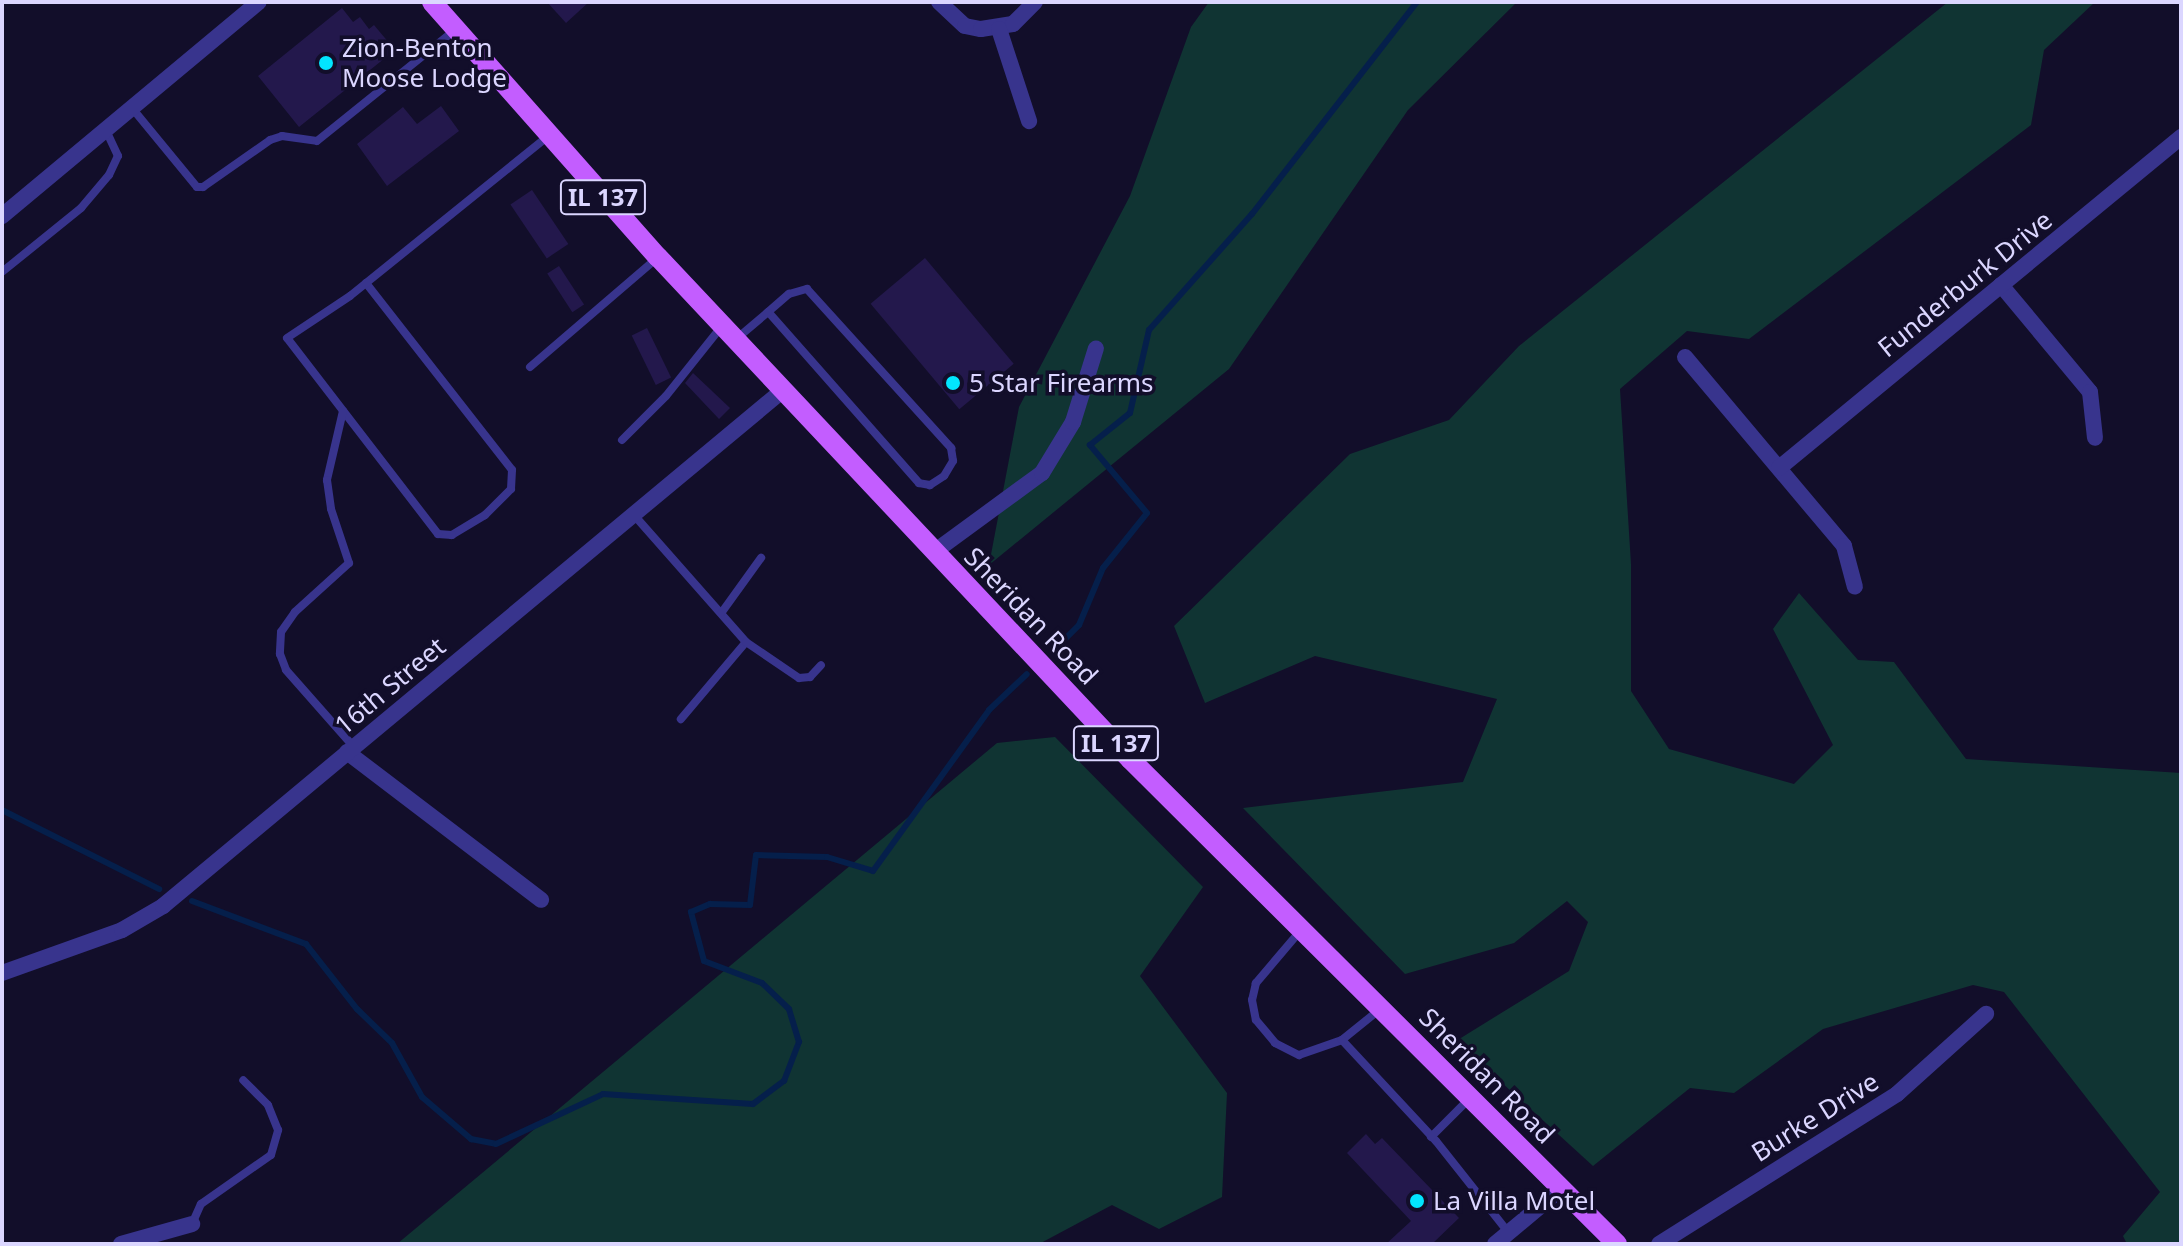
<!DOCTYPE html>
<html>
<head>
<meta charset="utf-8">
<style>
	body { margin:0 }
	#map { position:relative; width:2183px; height:1246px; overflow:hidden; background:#120e2a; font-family:"Noto Sans",sans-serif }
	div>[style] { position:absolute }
	.green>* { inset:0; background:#103433 }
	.stream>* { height:6px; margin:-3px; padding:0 3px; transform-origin:3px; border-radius:3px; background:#051f4b }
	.building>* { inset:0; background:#23184c; transform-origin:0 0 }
	.lane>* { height:8px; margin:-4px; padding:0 4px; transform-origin:4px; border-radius:4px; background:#38348d }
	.street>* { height:16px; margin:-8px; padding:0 8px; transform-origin:8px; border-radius:8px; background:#38348d }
	.primary>* { height:20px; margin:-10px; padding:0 10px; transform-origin:10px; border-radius:10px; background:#c35dff }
	.dots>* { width:22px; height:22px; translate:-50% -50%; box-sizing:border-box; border:4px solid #120e2a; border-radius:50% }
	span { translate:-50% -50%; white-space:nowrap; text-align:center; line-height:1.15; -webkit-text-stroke:7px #120e2a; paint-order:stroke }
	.shield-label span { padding:2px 6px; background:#120e2a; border:2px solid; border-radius:6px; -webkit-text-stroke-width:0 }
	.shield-label { font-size:24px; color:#dbd6ff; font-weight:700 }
	.poi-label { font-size:26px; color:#dbd6ff }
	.left { translate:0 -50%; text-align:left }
	.street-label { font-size:26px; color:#dbd6ff }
	.frame { position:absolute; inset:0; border:4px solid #dbd6ff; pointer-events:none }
</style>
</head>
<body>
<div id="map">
	<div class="green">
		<div style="clip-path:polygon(1209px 2px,1517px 2px,1408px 110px,1229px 369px,989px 565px,1019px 407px,1130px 196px,1191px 27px)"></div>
		<div style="clip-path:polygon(1948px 2px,2095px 2px,2044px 50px,2031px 125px,1749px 339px,1687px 331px,1620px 389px,1631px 564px,1631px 691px,1669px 749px,1794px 784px,1833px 745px,1773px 629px,1799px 593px,1858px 660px,1894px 662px,1966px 759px,2181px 773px,2181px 1244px,2127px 1244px,2123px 1236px,2160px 1192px,2004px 992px,1973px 985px,1823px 1029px,1734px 1093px,1690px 1088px,1593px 1166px,1456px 1041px,1569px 971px,1588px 922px,1567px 901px,1514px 943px,1405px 974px,1243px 808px,1463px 782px,1497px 699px,1315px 656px,1205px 703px,1174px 626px,1350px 454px,1449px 420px,1519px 346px)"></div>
		<div style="clip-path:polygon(1055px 737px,1203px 887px,1140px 976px,1227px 1093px,1222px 1197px,1159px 1229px,1112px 1205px,1039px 1244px,397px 1244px,997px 743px)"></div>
	</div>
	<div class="stream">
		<div style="left:1053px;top:651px;width:37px;rotate:-45deg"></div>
		<div style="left:1079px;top:625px;width:62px;rotate:-67.2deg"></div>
		<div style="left:1103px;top:568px;width:70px;rotate:-51.3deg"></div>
		<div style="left:1147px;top:513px;width:89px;rotate:-130deg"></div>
		<div style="left:1090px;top:445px;width:51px;rotate:-38.7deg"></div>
		<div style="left:1130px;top:413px;width:85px;rotate:-77.1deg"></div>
		<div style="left:1149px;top:330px;width:155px;rotate:-48.4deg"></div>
		<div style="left:1252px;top:214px;width:269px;rotate:-52.1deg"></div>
		<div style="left:2px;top:810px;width:176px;rotate:26.7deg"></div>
		<div style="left:192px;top:901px;width:122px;rotate:20.7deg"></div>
		<div style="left:306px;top:944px;width:83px;rotate:51.9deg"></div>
		<div style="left:357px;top:1009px;width:49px;rotate:44.2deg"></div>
		<div style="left:392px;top:1043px;width:62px;rotate:60.9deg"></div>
		<div style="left:422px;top:1097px;width:65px;rotate:40.6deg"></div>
		<div style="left:471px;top:1139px;width:25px;rotate:11deg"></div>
		<div style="left:496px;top:1144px;width:118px;rotate:-25deg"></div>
		<div style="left:603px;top:1094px;width:150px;rotate:3.8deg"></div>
		<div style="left:753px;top:1104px;width:39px;rotate:-37deg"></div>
		<div style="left:784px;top:1081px;width:42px;rotate:-69deg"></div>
		<div style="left:799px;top:1042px;width:34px;rotate:-107deg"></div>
		<div style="left:789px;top:1009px;width:37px;rotate:-136deg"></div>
		<div style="left:762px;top:983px;width:62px;rotate:-159.2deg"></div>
		<div style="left:704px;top:961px;width:51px;rotate:-104.9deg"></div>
		<div style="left:691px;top:912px;width:21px;rotate:-23deg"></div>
		<div style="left:710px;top:904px;width:40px;rotate:1.4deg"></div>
		<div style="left:750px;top:905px;width:50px;rotate:-83.2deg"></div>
		<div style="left:756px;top:855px;width:71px;rotate:1.6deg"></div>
		<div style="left:827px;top:857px;width:48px;rotate:16.9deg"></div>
		<div style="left:873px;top:871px;width:198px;rotate:-54.2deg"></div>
		<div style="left:989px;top:710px;width:52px;rotate:-43.5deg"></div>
	</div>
	<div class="building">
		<div style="clip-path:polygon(547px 2px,589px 2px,566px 23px)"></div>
		<div style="clip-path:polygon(342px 8px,353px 22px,360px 17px,369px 29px,374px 25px,395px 50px,299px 127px,258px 76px)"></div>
		<div style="clip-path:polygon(441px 106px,459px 131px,387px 186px,357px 144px,403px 107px,417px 124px)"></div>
		<div style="left:532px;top:190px;width:65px;height:26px;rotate:56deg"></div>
		<div style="left:925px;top:258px;width:138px;height:71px;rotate:50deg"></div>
		<div style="left:559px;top:266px;width:46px;height:14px;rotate:57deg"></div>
		<div style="left:647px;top:328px;width:55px;height:17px;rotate:64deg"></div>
		<div style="clip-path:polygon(693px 373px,730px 408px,719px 419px,685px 383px)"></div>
		<div style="clip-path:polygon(1366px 1134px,1375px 1144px,1382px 1138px,1459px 1218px,1432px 1244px,1386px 1244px,1411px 1221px,1347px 1153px)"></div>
	</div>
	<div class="lane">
		<div style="left:132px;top:108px;width:102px;rotate:50.6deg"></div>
		<div style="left:197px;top:187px;width:6px"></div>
		<div style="left:203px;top:187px;width:82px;rotate:-35deg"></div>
		<div style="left:270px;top:140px;width:13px;rotate:-18deg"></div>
		<div style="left:282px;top:136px;width:35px;rotate:8deg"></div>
		<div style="left:317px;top:141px;width:176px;rotate:-38.8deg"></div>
		<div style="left:2px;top:272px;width:102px;rotate:-39deg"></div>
		<div style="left:81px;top:208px;width:43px;rotate:-49.7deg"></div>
		<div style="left:109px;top:175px;width:21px;rotate:-65deg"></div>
		<div style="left:118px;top:156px;width:29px;rotate:-115deg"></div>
		<div style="left:366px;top:283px;width:237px;rotate:52deg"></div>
		<div style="left:512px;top:470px;width:19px;rotate:93deg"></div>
		<div style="left:511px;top:489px;width:37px;rotate:135deg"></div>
		<div style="left:485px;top:515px;width:39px;rotate:149deg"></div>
		<div style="left:452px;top:535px;width:14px;rotate:-176deg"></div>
		<div style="left:438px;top:534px;width:247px;rotate:-127.6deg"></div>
		<div style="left:287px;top:338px;width:76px;rotate:-33.7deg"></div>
		<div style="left:350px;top:296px;width:255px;rotate:-38.9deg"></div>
		<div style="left:807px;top:289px;width:215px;rotate:47.8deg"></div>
		<div style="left:951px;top:448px;width:13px;rotate:81deg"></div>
		<div style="left:953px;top:461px;width:17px;rotate:121deg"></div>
		<div style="left:944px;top:476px;width:17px;rotate:147deg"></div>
		<div style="left:930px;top:485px;width:11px;rotate:-170deg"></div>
		<div style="left:919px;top:483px;width:228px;rotate:-131.4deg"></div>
		<div style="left:768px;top:312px;width:28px;rotate:-41deg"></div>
		<div style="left:789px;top:294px;width:19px;rotate:-16deg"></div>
		<div style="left:735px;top:340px;width:43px;rotate:-40.3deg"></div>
		<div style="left:530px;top:367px;width:167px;rotate:-40.6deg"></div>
		<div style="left:343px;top:411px;width:71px;rotate:103.1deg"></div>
		<div style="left:327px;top:480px;width:29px;rotate:82deg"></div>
		<div style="left:331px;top:509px;width:57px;rotate:71.6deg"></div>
		<div style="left:349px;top:563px;width:73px;rotate:137.8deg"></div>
		<div style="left:295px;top:612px;width:24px;rotate:125deg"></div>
		<div style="left:281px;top:632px;width:22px;rotate:93deg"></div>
		<div style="left:280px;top:654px;width:17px;rotate:69deg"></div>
		<div style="left:286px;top:670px;width:103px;rotate:48.6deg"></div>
		<div style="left:622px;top:440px;width:62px;rotate:-45deg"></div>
		<div style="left:666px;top:396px;width:88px;rotate:-51.4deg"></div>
		<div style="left:634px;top:515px;width:169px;rotate:48.6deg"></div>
		<div style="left:746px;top:642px;width:101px;rotate:130.2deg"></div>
		<div style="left:722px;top:612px;width:67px;rotate:-54.2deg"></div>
		<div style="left:746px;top:642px;width:64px;rotate:34.2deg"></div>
		<div style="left:799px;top:678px;width:11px;rotate:-5deg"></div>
		<div style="left:810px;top:677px;width:16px;rotate:-47deg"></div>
		<div style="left:1301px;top:930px;width:70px;rotate:130.3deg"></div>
		<div style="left:1256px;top:983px;width:17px;rotate:103deg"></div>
		<div style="left:1252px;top:1000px;width:20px;rotate:79deg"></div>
		<div style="left:1256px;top:1020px;width:30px;rotate:50deg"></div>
		<div style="left:1275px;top:1043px;width:27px;rotate:27deg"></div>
		<div style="left:1299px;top:1055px;width:46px;rotate:-19.2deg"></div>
		<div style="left:1379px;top:1010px;width:48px;rotate:141deg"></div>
		<div style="left:1342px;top:1040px;width:138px;rotate:47.1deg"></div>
		<div style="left:1436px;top:1141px;width:116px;rotate:51.6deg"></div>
		<div style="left:1431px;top:1137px;width:55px;rotate:-45deg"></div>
		<div style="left:192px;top:1224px;width:22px;rotate:-66deg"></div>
		<div style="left:201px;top:1204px;width:85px;rotate:-35deg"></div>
		<div style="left:271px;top:1155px;width:26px;rotate:-74deg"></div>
		<div style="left:278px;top:1130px;width:27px;rotate:-112deg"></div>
		<div style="left:268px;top:1105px;width:35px;rotate:-135deg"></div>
	</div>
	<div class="street">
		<div style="left:939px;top:2px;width:35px;rotate:43deg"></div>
		<div style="left:965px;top:26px;width:16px;rotate:11deg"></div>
		<div style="left:981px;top:29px;width:32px;rotate:-9deg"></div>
		<div style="left:1013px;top:24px;width:31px;rotate:-45deg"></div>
		<div style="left:999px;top:29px;width:97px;rotate:71.9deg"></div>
		<div style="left:2px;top:216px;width:334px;rotate:-39.8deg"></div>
		<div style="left:2001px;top:285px;width:139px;rotate:50.2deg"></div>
		<div style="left:2090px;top:392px;width:46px;rotate:83.8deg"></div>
		<div style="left:1685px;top:357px;width:247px;rotate:49.9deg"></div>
		<div style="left:1844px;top:546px;width:42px;rotate:75deg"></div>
		<div style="left:1779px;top:468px;width:521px;rotate:-39.47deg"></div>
		<div style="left:934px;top:552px;width:134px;rotate:-36.2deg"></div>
		<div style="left:1042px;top:473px;width:60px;rotate:-58.7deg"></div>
		<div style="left:1073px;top:422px;width:77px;rotate:-72.7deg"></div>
		<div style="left:347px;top:752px;width:244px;rotate:37.3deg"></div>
		<div style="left:2px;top:973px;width:127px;rotate:-19.7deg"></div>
		<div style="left:122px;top:930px;width:48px;rotate:-30.3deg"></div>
		<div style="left:163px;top:906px;width:805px;rotate:-39.76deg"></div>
		<div style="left:121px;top:1244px;width:74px;rotate:-15.7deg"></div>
		<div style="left:1495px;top:1244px;width:87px;rotate:-39.9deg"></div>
		<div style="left:1659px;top:1244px;width:281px;rotate:-32.2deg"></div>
		<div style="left:1897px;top:1094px;width:120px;rotate:-42deg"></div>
	</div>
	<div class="primary">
		<div style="left:432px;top:2px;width:341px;rotate:48.5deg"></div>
		<div style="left:658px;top:257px;width:690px;rotate:46.76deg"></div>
		<div style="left:1131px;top:760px;width:686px;rotate:44.88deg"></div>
	</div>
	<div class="dots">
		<div style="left:326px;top:63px;background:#02e5ff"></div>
		<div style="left:953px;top:383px;background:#02e5ff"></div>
		<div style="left:1417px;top:1201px;background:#02e5ff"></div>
	</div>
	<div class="shield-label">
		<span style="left:603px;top:197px">IL 137</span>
		<span style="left:1116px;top:743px">IL 137</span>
	</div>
	<div class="poi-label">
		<span class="left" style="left:342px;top:63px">Zion-Benton<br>Moose Lodge</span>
		<span class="left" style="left:969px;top:383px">5 Star Firearms</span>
		<span class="left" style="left:1433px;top:1201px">La Villa Motel</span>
	</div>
	<div class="street-label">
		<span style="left:1965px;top:284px;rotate:-39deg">Funderburk Drive</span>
		<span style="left:1031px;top:616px;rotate:46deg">Sheridan Road</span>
		<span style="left:390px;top:686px;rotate:-40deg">16th Street</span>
		<span style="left:1487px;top:1076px;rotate:45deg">Sheridan Road</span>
		<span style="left:1815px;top:1117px;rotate:-32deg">Burke Drive</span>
	</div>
	<div class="frame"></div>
</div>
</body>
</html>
